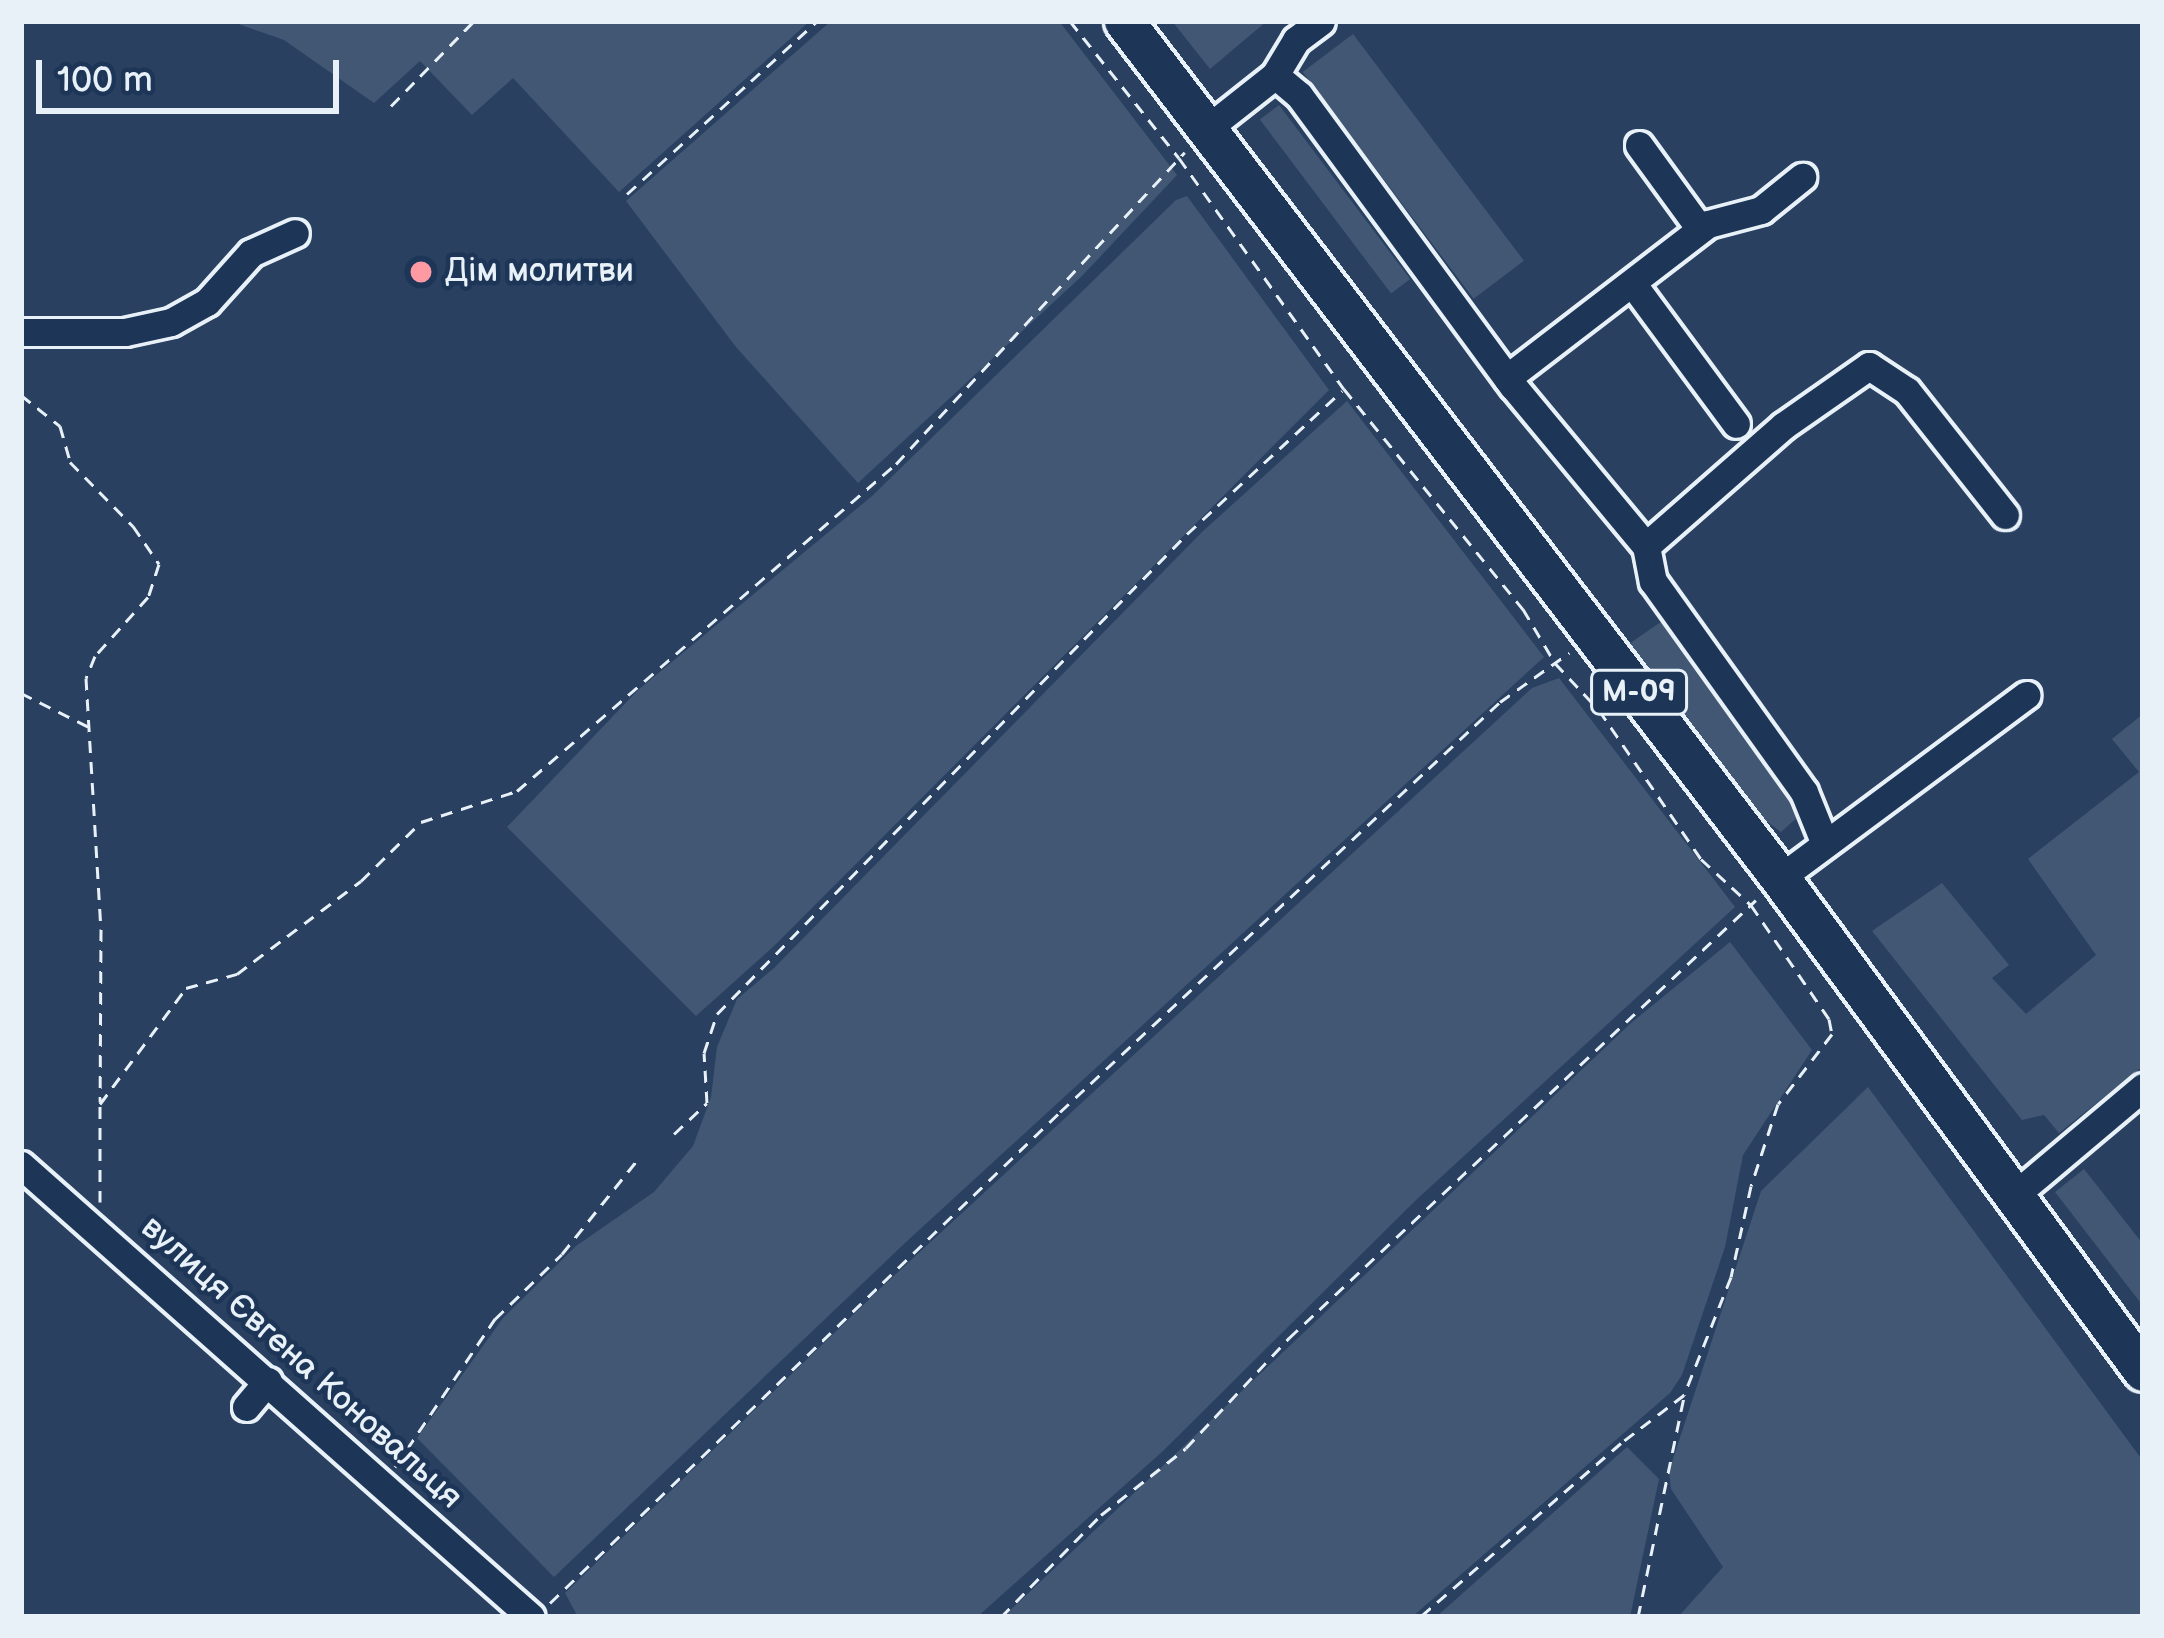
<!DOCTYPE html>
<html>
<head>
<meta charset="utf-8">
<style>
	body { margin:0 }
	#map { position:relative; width:2164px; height:1638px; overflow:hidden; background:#294061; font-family:"Balsamiq Sans",sans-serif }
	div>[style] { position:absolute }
	.green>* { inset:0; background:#415774; transform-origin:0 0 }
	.path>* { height:3px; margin-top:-1.5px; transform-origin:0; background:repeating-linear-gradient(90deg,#e8f1f8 0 12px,transparent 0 21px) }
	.roads { filter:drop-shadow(3px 0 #e8f1f8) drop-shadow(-3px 0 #e8f1f8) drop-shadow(0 3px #e8f1f8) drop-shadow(0 -3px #e8f1f8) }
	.minor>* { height:27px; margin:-13.5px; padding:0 13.5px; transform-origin:13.5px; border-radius:13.5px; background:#1d3557 }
	.highway>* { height:39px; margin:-19.5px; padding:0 19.5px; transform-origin:19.5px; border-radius:19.5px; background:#1d3557 }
	.dots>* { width:33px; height:33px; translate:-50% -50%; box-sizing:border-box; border:6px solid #1d3557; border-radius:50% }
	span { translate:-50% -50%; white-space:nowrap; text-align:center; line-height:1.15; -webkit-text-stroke:9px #1d3557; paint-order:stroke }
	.shield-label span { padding:3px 9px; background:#1d3557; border:3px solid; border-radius:9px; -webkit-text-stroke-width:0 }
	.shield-label { font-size:30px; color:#e8f1f8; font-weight:700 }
	.poi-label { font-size:33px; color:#e8f1f8 }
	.left { translate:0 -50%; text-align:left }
	.street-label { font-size:33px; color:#e8f1f8 }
	.frame { position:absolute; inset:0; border:24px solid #e8f1f8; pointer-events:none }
	.scale { position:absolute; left:36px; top:60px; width:303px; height:54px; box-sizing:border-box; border:6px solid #e8f1f8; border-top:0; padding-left:15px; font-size:36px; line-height:42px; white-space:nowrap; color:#e8f1f8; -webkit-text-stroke:9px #1d3557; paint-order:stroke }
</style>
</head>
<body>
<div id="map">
	<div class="green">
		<div style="clip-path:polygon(230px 21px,810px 21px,619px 192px,513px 78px,472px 115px,420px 61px,374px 103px,284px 40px)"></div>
		<div style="clip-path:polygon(831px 21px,1059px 21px,1177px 175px,1083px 275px,858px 483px,736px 347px,626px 201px)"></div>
		<div style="clip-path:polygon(1172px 21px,1267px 21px,1210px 69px)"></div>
		<div style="left:1353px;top:34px;width:284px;height:63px;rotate:53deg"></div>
		<div style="left:1279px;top:105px;width:218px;height:24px;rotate:53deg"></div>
		<div style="clip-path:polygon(1187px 196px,1329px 390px,774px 946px,696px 1016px,507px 827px,638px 690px,872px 496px,1176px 200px)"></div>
		<div style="clip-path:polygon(1347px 401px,1544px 657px,905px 1243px,554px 1577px,417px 1438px,503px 1318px,576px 1246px,654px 1192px,693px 1146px,711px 1097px,717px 1047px,737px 999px,774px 968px,1202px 532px)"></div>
		<div style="clip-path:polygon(1665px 619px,1791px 790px,1800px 815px,1781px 832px,1761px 817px,1629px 644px)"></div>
		<div style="clip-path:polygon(1559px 678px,1735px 907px,1415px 1201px,1163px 1451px,977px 1617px,578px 1617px,565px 1593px,885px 1284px,1532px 688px)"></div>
		<div style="clip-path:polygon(2143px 714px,2143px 1066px,2059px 1133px,2044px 1115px,2022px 1120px,1872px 931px,1942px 883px,2009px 965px,1992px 978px,2026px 1014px,2096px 955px,2028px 859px,2139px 772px,2112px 739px)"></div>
		<div style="clip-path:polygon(1730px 942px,1812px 1050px,1743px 1155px,1725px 1247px,1682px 1375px,1670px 1393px,1412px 1617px,1003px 1617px,1631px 1023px)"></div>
		<div style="clip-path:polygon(1868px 1087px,2143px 1461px,2143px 1617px,1678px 1617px,1723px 1567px,1671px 1489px,1669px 1471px,1761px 1191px)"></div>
		<div style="clip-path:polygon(2084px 1169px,2143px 1244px,2143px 1306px,2055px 1192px)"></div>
		<div style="clip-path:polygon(1627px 1447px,1659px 1479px,1630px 1617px,1436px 1617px)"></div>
	</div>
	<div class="path">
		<div style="left:1070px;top:21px;width:175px;rotate:51.5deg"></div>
		<div style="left:1179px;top:158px;width:284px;rotate:54.5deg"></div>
		<div style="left:1344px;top:389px;width:284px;rotate:50.9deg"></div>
		<div style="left:1523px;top:609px;width:63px;rotate:59.3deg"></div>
		<div style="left:1555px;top:663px;width:64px;rotate:46.9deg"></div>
		<div style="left:1599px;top:710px;width:181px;rotate:55.6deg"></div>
		<div style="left:1701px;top:859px;width:68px;rotate:42.6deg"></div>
		<div style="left:1751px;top:905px;width:138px;rotate:55.6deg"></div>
		<div style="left:1829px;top:1019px;width:15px;rotate:79deg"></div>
		<div style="left:1832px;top:1034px;width:88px;rotate:127.6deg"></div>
		<div style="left:1778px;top:1104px;width:86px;rotate:108.2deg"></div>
		<div style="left:1751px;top:1186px;width:93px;rotate:102.4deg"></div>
		<div style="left:1731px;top:1277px;width:127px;rotate:111.7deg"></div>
		<div style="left:1684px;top:1395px;width:79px;rotate:142.7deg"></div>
		<div style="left:1621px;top:1443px;width:266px;rotate:139.1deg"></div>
		<div style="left:391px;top:106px;width:119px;rotate:-45.7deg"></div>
		<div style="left:627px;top:194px;width:257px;rotate:-42.3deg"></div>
		<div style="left:21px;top:395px;width:50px;rotate:38.5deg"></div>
		<div style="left:60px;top:426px;width:37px;rotate:74deg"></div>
		<div style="left:70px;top:462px;width:90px;rotate:45.5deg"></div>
		<div style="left:133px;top:526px;width:46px;rotate:55.6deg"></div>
		<div style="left:159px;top:564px;width:35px;rotate:108deg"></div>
		<div style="left:148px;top:597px;width:79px;rotate:131.9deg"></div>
		<div style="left:95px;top:656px;width:24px;rotate:112deg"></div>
		<div style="left:86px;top:678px;width:251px;rotate:86.6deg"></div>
		<div style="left:101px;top:929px;width:173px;rotate:90.3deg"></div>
		<div style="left:21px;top:693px;width:78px;rotate:26.6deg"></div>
		<div style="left:674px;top:1134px;width:45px;rotate:-43.2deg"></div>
		<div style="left:707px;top:1103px;width:50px;rotate:-93.4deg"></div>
		<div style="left:704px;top:1053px;width:41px;rotate:-71.6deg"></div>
		<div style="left:717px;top:1014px;width:672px;rotate:-45.6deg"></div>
		<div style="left:1187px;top:534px;width:211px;rotate:-42.7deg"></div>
		<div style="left:100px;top:1202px;width:98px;rotate:-90deg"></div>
		<div style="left:100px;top:1104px;width:144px;rotate:-53.4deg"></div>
		<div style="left:186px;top:988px;width:53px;rotate:-15.4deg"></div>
		<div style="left:237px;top:974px;width:155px;rotate:-36.9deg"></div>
		<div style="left:361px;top:881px;width:84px;rotate:-44.5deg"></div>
		<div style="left:421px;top:822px;width:101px;rotate:-17.9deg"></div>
		<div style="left:517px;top:791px;width:501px;rotate:-40.79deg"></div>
		<div style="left:896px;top:464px;width:425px;rotate:-47.2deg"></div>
		<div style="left:395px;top:1467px;width:179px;rotate:-56deg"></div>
		<div style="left:495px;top:1319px;width:93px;rotate:-44.1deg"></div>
		<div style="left:562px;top:1254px;width:123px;rotate:-51.3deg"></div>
		<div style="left:550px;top:1603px;width:708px;rotate:-43.91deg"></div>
		<div style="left:1060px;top:1112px;width:601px;rotate:-42.98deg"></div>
		<div style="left:1500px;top:702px;width:85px;rotate:-35.4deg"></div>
		<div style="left:1001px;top:1617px;width:143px;rotate:-45.6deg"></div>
		<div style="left:1101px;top:1515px;width:108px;rotate:-38.2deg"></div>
		<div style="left:1186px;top:1448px;width:151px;rotate:-46.9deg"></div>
		<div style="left:1289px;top:1338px;width:640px;rotate:-43.16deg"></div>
		<div style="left:1638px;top:1617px;width:226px;rotate:-78.2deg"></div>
	</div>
	<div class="roads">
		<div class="minor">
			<div style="left:1275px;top:75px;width:31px;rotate:40deg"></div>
			<div style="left:1299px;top:95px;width:361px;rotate:53.7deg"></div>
			<div style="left:1513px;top:386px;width:208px;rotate:50.3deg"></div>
			<div style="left:1646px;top:546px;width:182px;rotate:-41.2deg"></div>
			<div style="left:1783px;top:426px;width:105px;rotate:-34.9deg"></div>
			<div style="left:1869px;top:366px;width:45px;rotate:33.3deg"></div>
			<div style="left:1907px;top:391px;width:158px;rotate:51.7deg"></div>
			<div style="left:1208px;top:128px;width:85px;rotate:-38.3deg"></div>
			<div style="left:1275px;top:75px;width:41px;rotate:-59deg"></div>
			<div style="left:1296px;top:40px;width:31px;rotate:-37deg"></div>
			<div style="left:1639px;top:145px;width:104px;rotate:54deg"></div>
			<div style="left:1632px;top:283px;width:175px;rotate:53.6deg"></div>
			<div style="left:21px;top:332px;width:104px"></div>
			<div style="left:125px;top:332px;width:47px;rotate:-12.3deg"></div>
			<div style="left:171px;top:322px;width:41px;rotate:-29.1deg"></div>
			<div style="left:207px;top:302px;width:66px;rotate:-48.1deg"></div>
			<div style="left:251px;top:253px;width:48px;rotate:-24.4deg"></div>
			<div style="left:1507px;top:378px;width:253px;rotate:-37.5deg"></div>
			<div style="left:1708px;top:224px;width:55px;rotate:-14.8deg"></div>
			<div style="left:1761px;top:210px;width:53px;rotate:-38.8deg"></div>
			<div style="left:1646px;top:546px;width:36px;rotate:79deg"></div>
			<div style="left:1653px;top:581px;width:259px;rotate:54.4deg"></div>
			<div style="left:1804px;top:792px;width:56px;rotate:68deg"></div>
			<div style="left:1780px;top:878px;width:307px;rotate:-36.6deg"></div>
			<div style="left:21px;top:1165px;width:681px;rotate:41.55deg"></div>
			<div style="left:2016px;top:1194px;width:166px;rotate:-40.1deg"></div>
			<div style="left:246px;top:1407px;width:34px;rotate:-50deg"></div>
		</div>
		<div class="highway">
			<div style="left:1124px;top:21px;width:1079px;rotate:52.57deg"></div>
			<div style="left:1780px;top:878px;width:612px;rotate:53.64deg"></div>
		</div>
	</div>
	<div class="dots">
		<div style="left:421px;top:272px;background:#ff9aa2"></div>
	</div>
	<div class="shield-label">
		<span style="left:1639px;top:692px">М-09</span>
	</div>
	<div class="poi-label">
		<span class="left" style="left:445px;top:272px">Дім молитви</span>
	</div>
	<div class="street-label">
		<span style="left:301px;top:1363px;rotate:42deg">вулиця Євгена Коновальця</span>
	</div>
	<div class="frame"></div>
	<div class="scale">100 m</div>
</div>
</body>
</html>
